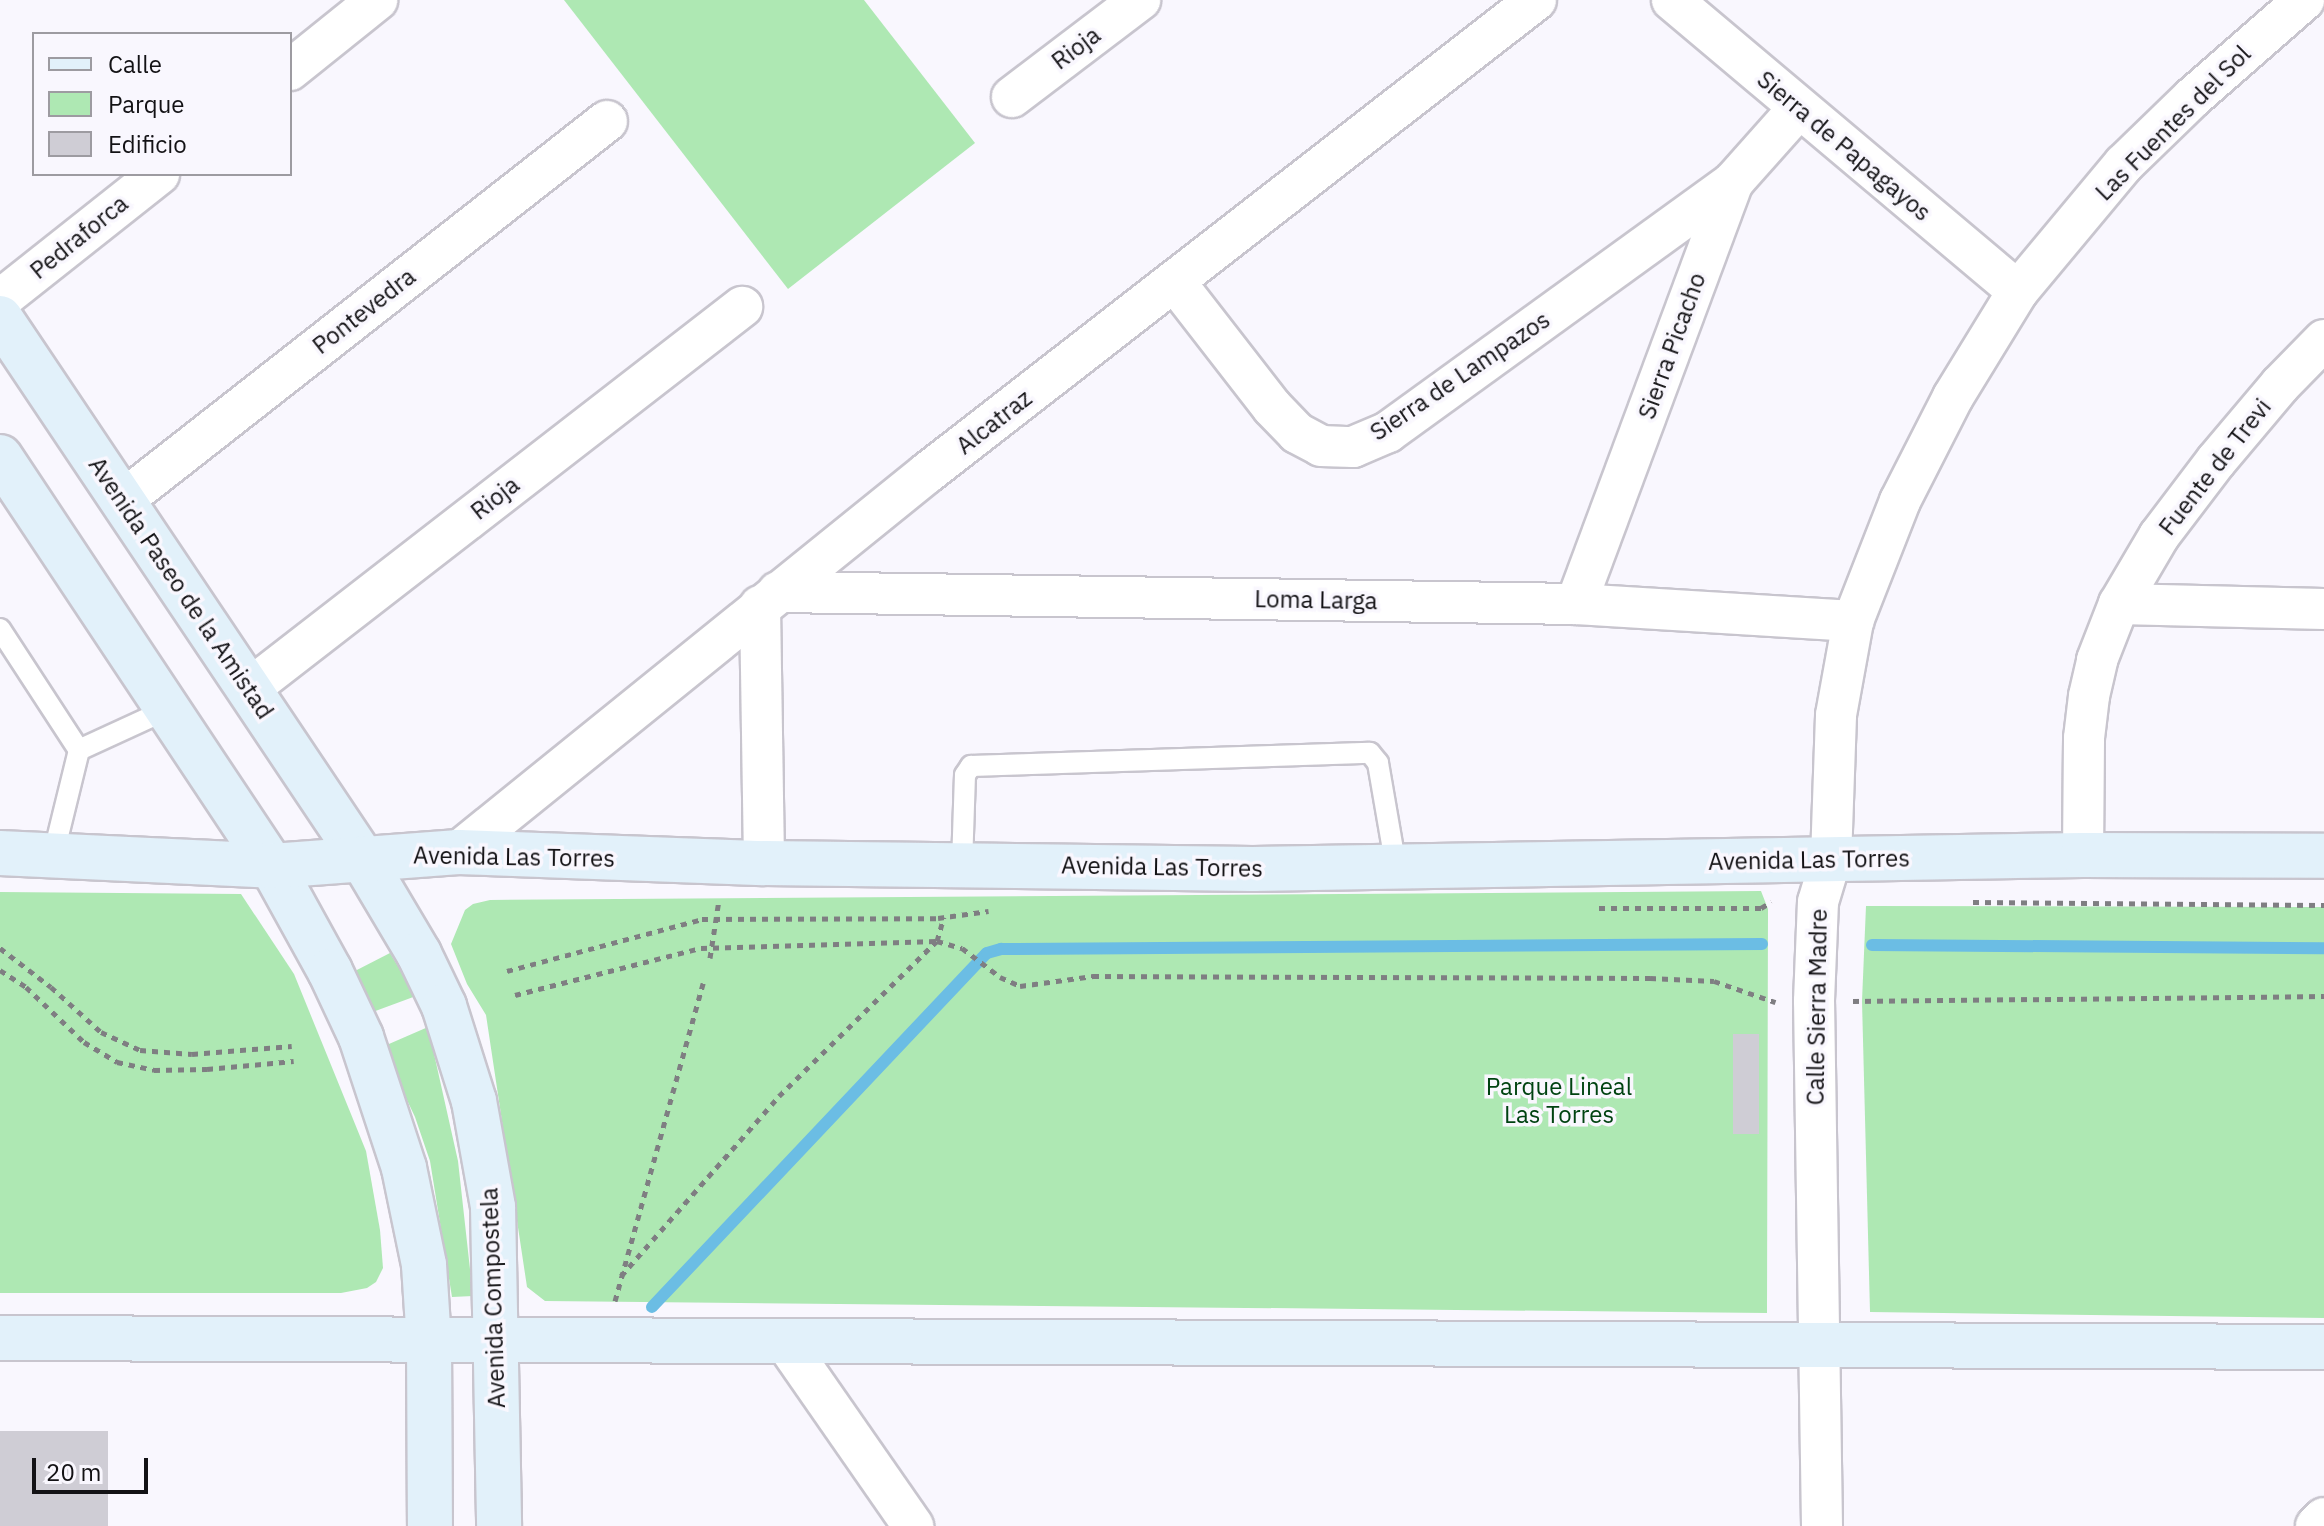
<!DOCTYPE html>
<html>
<head>
<meta charset="utf-8">
<style>
	body { margin:0 }
	#map { position:relative; width:2324px; height:1526px; overflow:hidden; background:#f9f7fe; font-family:"IBM Plex Sans",sans-serif }
	div>[style] { position:absolute }
	.green>* { inset:0; background:#aee8b3 }
	.stream>* { height:12px; margin:-6px; padding:0 6px; transform-origin:6px; border-radius:6px; background:#6bbde4 }
	.building>* { inset:0; background:#cfcdd5; transform-origin:0 0 }
	.path>* { height:5px; margin-top:-2.5px; transform-origin:0; background:repeating-linear-gradient(90deg,#7f7e82 0 6px,transparent 0 12px) }
	.roads { filter:drop-shadow(2px 0 #c8c5ce) drop-shadow(-2px 0 #c8c5ce) drop-shadow(0 2px #c8c5ce) drop-shadow(0 -2px #c8c5ce) }
	.lane>* { height:20px; margin:-10px; padding:0 10px; transform-origin:10px; border-radius:10px; background:#fff }
	.street>* { height:40px; margin:-20px; padding:0 20px; transform-origin:20px; border-radius:20px; background:#fff }
	.secondary>* { height:44px; margin:-22px; padding:0 22px; transform-origin:22px; border-radius:22px; background:#e2f1fa }
	span { translate:-50% -50%; white-space:nowrap; text-align:center; line-height:1.15; -webkit-text-stroke:7px #f9f7fe; paint-order:stroke }
	.street-label { font-size:24px; color:#131215 }
	.park-label { font-size:24px; color:#004311 }
	.legend { position:absolute; left:32px; top:32px; width:260px; height:144px; box-sizing:border-box; background:#f9f7fe; border:2px solid #9d9ba1; margin:0; padding:10px 14px; list-style:none; font-size:24px; color:#131215 }
	.legend li { display:flex; align-items:center; gap:16px; height:40px }
	.legend b { width:40px; border:2px solid #9d9ba1 }
	.scale { position:absolute; left:32px; top:1458px; width:116px; height:36px; box-sizing:border-box; border:4px solid #131215; border-top:0; padding-left:10px; font-size:24px; line-height:28px; white-space:nowrap; color:#131215; -webkit-text-stroke:6px #f9f7fe; paint-order:stroke }
</style>
</head>
<body>
<div id="map">
	<div class="green">
		<div style="clip-path:polygon(564px 0,864px 0,975px 143px,788px 289px)"></div>
		<div style="clip-path:polygon(1761px 891px,1768px 909px,1767px 1313px,545px 1301px,527px 1287px,486px 1015px,467px 984px,451px 944px,465px 910px,473px 904px,490px 900px)"></div>
		<div style="clip-path:polygon(0 892px,241px 894px,294px 974px,366px 1151px,380px 1230px,383px 1268px,376px 1282px,367px 1288px,341px 1293px,0 1293px)"></div>
		<div style="clip-path:polygon(1866px 906px,2324px 907px,2324px 1318px,1870px 1312px,1862px 1001px)"></div>
		<div style="clip-path:polygon(390px 953px,416px 996px,370px 1013px,353px 972px)"></div>
		<div style="clip-path:polygon(428px 1027px,458px 1161px,473px 1296px,452px 1297px,430px 1161px,415px 1117px,382px 1047px)"></div>
	</div>
	<div class="stream">
		<div style="left:1872px;top:945px;width:452px;rotate:0.4deg"></div>
		<div style="left:652px;top:1307px;width:487px;rotate:-46.6deg"></div>
		<div style="left:987px;top:953px;width:15px;rotate:-16deg"></div>
		<div style="left:1001px;top:949px;width:761px;rotate:-0.38deg"></div>
	</div>
	<div class="building">
		<div style="left:1733px;top:1034px;width:26px;height:100px"></div>
		<div style="left:0;top:1431px;width:108px;height:95px"></div>
	</div>
	<div class="path">
		<div style="left:1973px;top:902px;width:351px;rotate:0.5deg"></div>
		<div style="left:1599px;top:908px;width:162px"></div>
		<div style="left:1761px;top:908px;width:12px;rotate:-31deg"></div>
		<div style="left:0;top:948px;width:64px;rotate:37.4deg"></div>
		<div style="left:51px;top:987px;width:67px;rotate:42deg"></div>
		<div style="left:101px;top:1032px;width:43px;rotate:24.8deg"></div>
		<div style="left:140px;top:1050px;width:52px;rotate:4.4deg"></div>
		<div style="left:192px;top:1054px;width:100px;rotate:-4.6deg"></div>
		<div style="left:710px;top:958px;width:59px;rotate:-81.2deg"></div>
		<div style="left:0;top:970px;width:31px;rotate:33deg"></div>
		<div style="left:26px;top:987px;width:80px;rotate:43.5deg"></div>
		<div style="left:84px;top:1042px;width:39px;rotate:31deg"></div>
		<div style="left:117px;top:1062px;width:38px;rotate:12deg"></div>
		<div style="left:154px;top:1070px;width:53px;rotate:-1.1deg"></div>
		<div style="left:207px;top:1069px;width:87px;rotate:-5.3deg"></div>
		<div style="left:507px;top:971px;width:202px;rotate:-14.9deg"></div>
		<div style="left:702px;top:919px;width:236px;rotate:-0.2deg"></div>
		<div style="left:938px;top:918px;width:51px;rotate:-7.8deg"></div>
		<div style="left:515px;top:995px;width:192px;rotate:-14.2deg"></div>
		<div style="left:701px;top:948px;width:236px;rotate:-1.7deg"></div>
		<div style="left:937px;top:941px;width:26px;rotate:16deg"></div>
		<div style="left:962px;top:948px;width:48px;rotate:37.3deg"></div>
		<div style="left:1000px;top:977px;width:22px;rotate:24deg"></div>
		<div style="left:1020px;top:986px;width:74px;rotate:-7.8deg"></div>
		<div style="left:1093px;top:976px;width:557px;rotate:0.21deg"></div>
		<div style="left:1650px;top:978px;width:64px;rotate:2.7deg"></div>
		<div style="left:1714px;top:981px;width:65px;rotate:19deg"></div>
		<div style="left:1853px;top:1001px;width:471px;rotate:-0.6deg"></div>
		<div style="left:621px;top:1276px;width:240px;rotate:-48.7deg"></div>
		<div style="left:779px;top:1096px;width:221px;rotate:-44.5deg"></div>
		<div style="left:937px;top:941px;width:25px;rotate:-74deg"></div>
		<div style="left:615px;top:1301px;width:330px;rotate:-74.5deg"></div>
	</div>
	<div class="roads">
		<div class="lane">
			<div style="left:0;top:629px;width:145px;rotate:56.9deg"></div>
			<div style="left:53px;top:856px;width:109px;rotate:-76.2deg"></div>
			<div style="left:79px;top:750px;width:98px;rotate:-24.7deg"></div>
			<div style="left:962px;top:865px;width:90px;rotate:-88.1deg"></div>
			<div style="left:965px;top:775px;width:11px;rotate:-56deg"></div>
			<div style="left:971px;top:766px;width:399px;rotate:-1.9deg"></div>
			<div style="left:1370px;top:753px;width:13px;rotate:51deg"></div>
			<div style="left:1378px;top:763px;width:106px;rotate:80.2deg"></div>
		</div>
		<div class="street">
			<div style="left:1672px;top:0;width:452px;rotate:40.1deg"></div>
			<div style="left:290px;top:70px;width:112px;rotate:-38.8deg"></div>
			<div style="left:1012px;top:97px;width:161px;rotate:-37.2deg"></div>
			<div style="left:1175px;top:282px;width:158px;rotate:52.2deg"></div>
			<div style="left:1272px;top:407px;width:36px;rotate:46deg"></div>
			<div style="left:1297px;top:433px;width:27px;rotate:28deg"></div>
			<div style="left:1321px;top:446px;width:32px;rotate:2deg"></div>
			<div style="left:1353px;top:447px;width:38px;rotate:-23deg"></div>
			<div style="left:1388px;top:432px;width:426px;rotate:-35.9deg"></div>
			<div style="left:0;top:300px;width:203px;rotate:-38.4deg"></div>
			<div style="left:122px;top:501px;width:616px;rotate:-38.08deg"></div>
			<div style="left:778px;top:592px;width:798px;rotate:0.86deg"></div>
			<div style="left:1576px;top:604px;width:278px;rotate:3.5deg"></div>
			<div style="left:1576px;top:604px;width:450px;rotate:-69.6deg"></div>
			<div style="left:1733px;top:182px;width:99px;rotate:-48.3deg"></div>
			<div style="left:2119px;top:604px;width:205px;rotate:1.4deg"></div>
			<div style="left:760px;top:606px;width:257px;rotate:89.1deg"></div>
			<div style="left:249px;top:689px;width:624px;rotate:-37.77deg"></div>
			<div style="left:458px;top:852px;width:603px;rotate:-38.94deg"></div>
			<div style="left:927px;top:473px;width:771px;rotate:-37.84deg"></div>
			<div style="left:2083px;top:855px;width:117px;rotate:-89.5deg"></div>
			<div style="left:2084px;top:738px;width:42px;rotate:-83.2deg"></div>
			<div style="left:2089px;top:696px;width:37px;rotate:-77deg"></div>
			<div style="left:2097px;top:660px;width:60px;rotate:-68.6deg"></div>
			<div style="left:2119px;top:604px;width:79px;rotate:-59.5deg"></div>
			<div style="left:2159px;top:536px;width:94px;rotate:-52.8deg"></div>
			<div style="left:2216px;top:461px;width:99px;rotate:-49.9deg"></div>
			<div style="left:2280px;top:385px;width:63px;rotate:-45.6deg"></div>
			<div style="left:786px;top:1343px;width:223px;rotate:55.2deg"></div>
			<div style="left:1822px;top:1526px;width:525px;rotate:-90.87deg"></div>
			<div style="left:1814px;top:1001px;width:99px;rotate:-87.7deg"></div>
			<div style="left:1818px;top:902px;width:45px;rotate:-73.2deg"></div>
			<div style="left:1831px;top:859px;width:144px;rotate:-88deg"></div>
			<div style="left:1836px;top:715px;width:96px;rotate:-79.7deg"></div>
			<div style="left:1853px;top:621px;width:129px;rotate:-68.6deg"></div>
			<div style="left:1900px;top:501px;width:117px;rotate:-63deg"></div>
			<div style="left:1953px;top:397px;width:124px;rotate:-58.5deg"></div>
			<div style="left:2018px;top:291px;width:165px;rotate:-50.2deg"></div>
			<div style="left:2124px;top:164px;width:95px;rotate:-44.1deg"></div>
			<div style="left:2192px;top:98px;width:149px;rotate:-41.2deg"></div>
			<div style="left:2316px;top:1526px;width:11px;rotate:-45deg"></div>
		</div>
		<div class="secondary">
			<div style="left:0;top:318px;width:650px;rotate:56.16deg"></div>
			<div style="left:362px;top:858px;width:112px;rotate:59.3deg"></div>
			<div style="left:419px;top:954px;width:58px;rotate:64.3deg"></div>
			<div style="left:444px;top:1006px;width:100px;rotate:72.5deg"></div>
			<div style="left:474px;top:1101px;width:108px;rotate:79.8deg"></div>
			<div style="left:493px;top:1207px;width:319px;rotate:88.9deg"></div>
			<div style="left:0;top:457px;width:491px;rotate:56.4deg"></div>
			<div style="left:272px;top:866px;width:120px;rotate:61.1deg"></div>
			<div style="left:330px;top:971px;width:73px;rotate:64.8deg"></div>
			<div style="left:361px;top:1037px;width:138px;rotate:71.8deg"></div>
			<div style="left:404px;top:1168px;width:99px;rotate:78.3deg"></div>
			<div style="left:424px;top:1265px;width:77px;rotate:86.3deg"></div>
			<div style="left:429px;top:1342px;width:184px;rotate:89.7deg"></div>
			<div style="left:0;top:853px;width:272px;rotate:2.7deg"></div>
			<div style="left:272px;top:866px;width:187px;rotate:-4.3deg"></div>
			<div style="left:458px;top:852px;width:306px;rotate:2.1deg"></div>
			<div style="left:764px;top:863px;width:489px;rotate:0.7deg"></div>
			<div style="left:1253px;top:869px;width:830px;rotate:-0.97deg"></div>
			<div style="left:2083px;top:855px;width:241px;rotate:0.2deg"></div>
			<div style="left:0;top:1338px;width:2324px;rotate:0.22deg"></div>
		</div>
	</div>
	<div class="street-label">
		<span style="left:1076px;top:48px;rotate:-37deg">Rioja</span>
		<span style="left:2173px;top:123px;rotate:-45deg">Las Fuentes del Sol</span>
		<span style="left:1844px;top:146px;rotate:40deg">Sierra de Papagayos</span>
		<span style="left:79px;top:237px;rotate:-39deg">Pedraforca</span>
		<span style="left:364px;top:311px;rotate:-38deg">Pontevedra</span>
		<span style="left:1672px;top:346px;rotate:-70deg">Sierra Picacho</span>
		<span style="left:1460px;top:376px;rotate:-34deg">Sierra de Lampazos</span>
		<span style="left:994px;top:422px;rotate:-38deg">Alcatraz</span>
		<span style="left:2215px;top:467px;rotate:-52deg">Fuente de Trevi</span>
		<span style="left:495px;top:498px;rotate:-38deg">Rioja</span>
		<span style="left:181px;top:588px;rotate:56deg">Avenida Paseo de la Amistad</span>
		<span style="left:1316px;top:600px;rotate:1deg">Loma Larga</span>
		<span style="left:514px;top:857px;rotate:1deg">Avenida Las Torres</span>
		<span style="left:1809px;top:860px;rotate:-1deg">Avenida Las Torres</span>
		<span style="left:1162px;top:867px;rotate:1deg">Avenida Las Torres</span>
		<span style="left:1817px;top:1007px;rotate:-89deg">Calle Sierra Madre</span>
		<span style="left:493px;top:1298px;rotate:-92deg">Avenida Compostela</span>
	</div>
	<div class="park-label">
		<span style="left:1559px;top:1101px">Parque Lineal<br>Las Torres</span>
	</div>
	<ul class="legend">
	<li><b style="height:10px;background:#e2f1fa"></b>Calle</li>
	<li><b style="height:22px;background:#aee8b3"></b>Parque</li>
	<li><b style="height:22px;background:#cfcdd5"></b>Edificio</li>
	</ul>
	<div class="scale">20 m</div>
</div>
</body>
</html>
